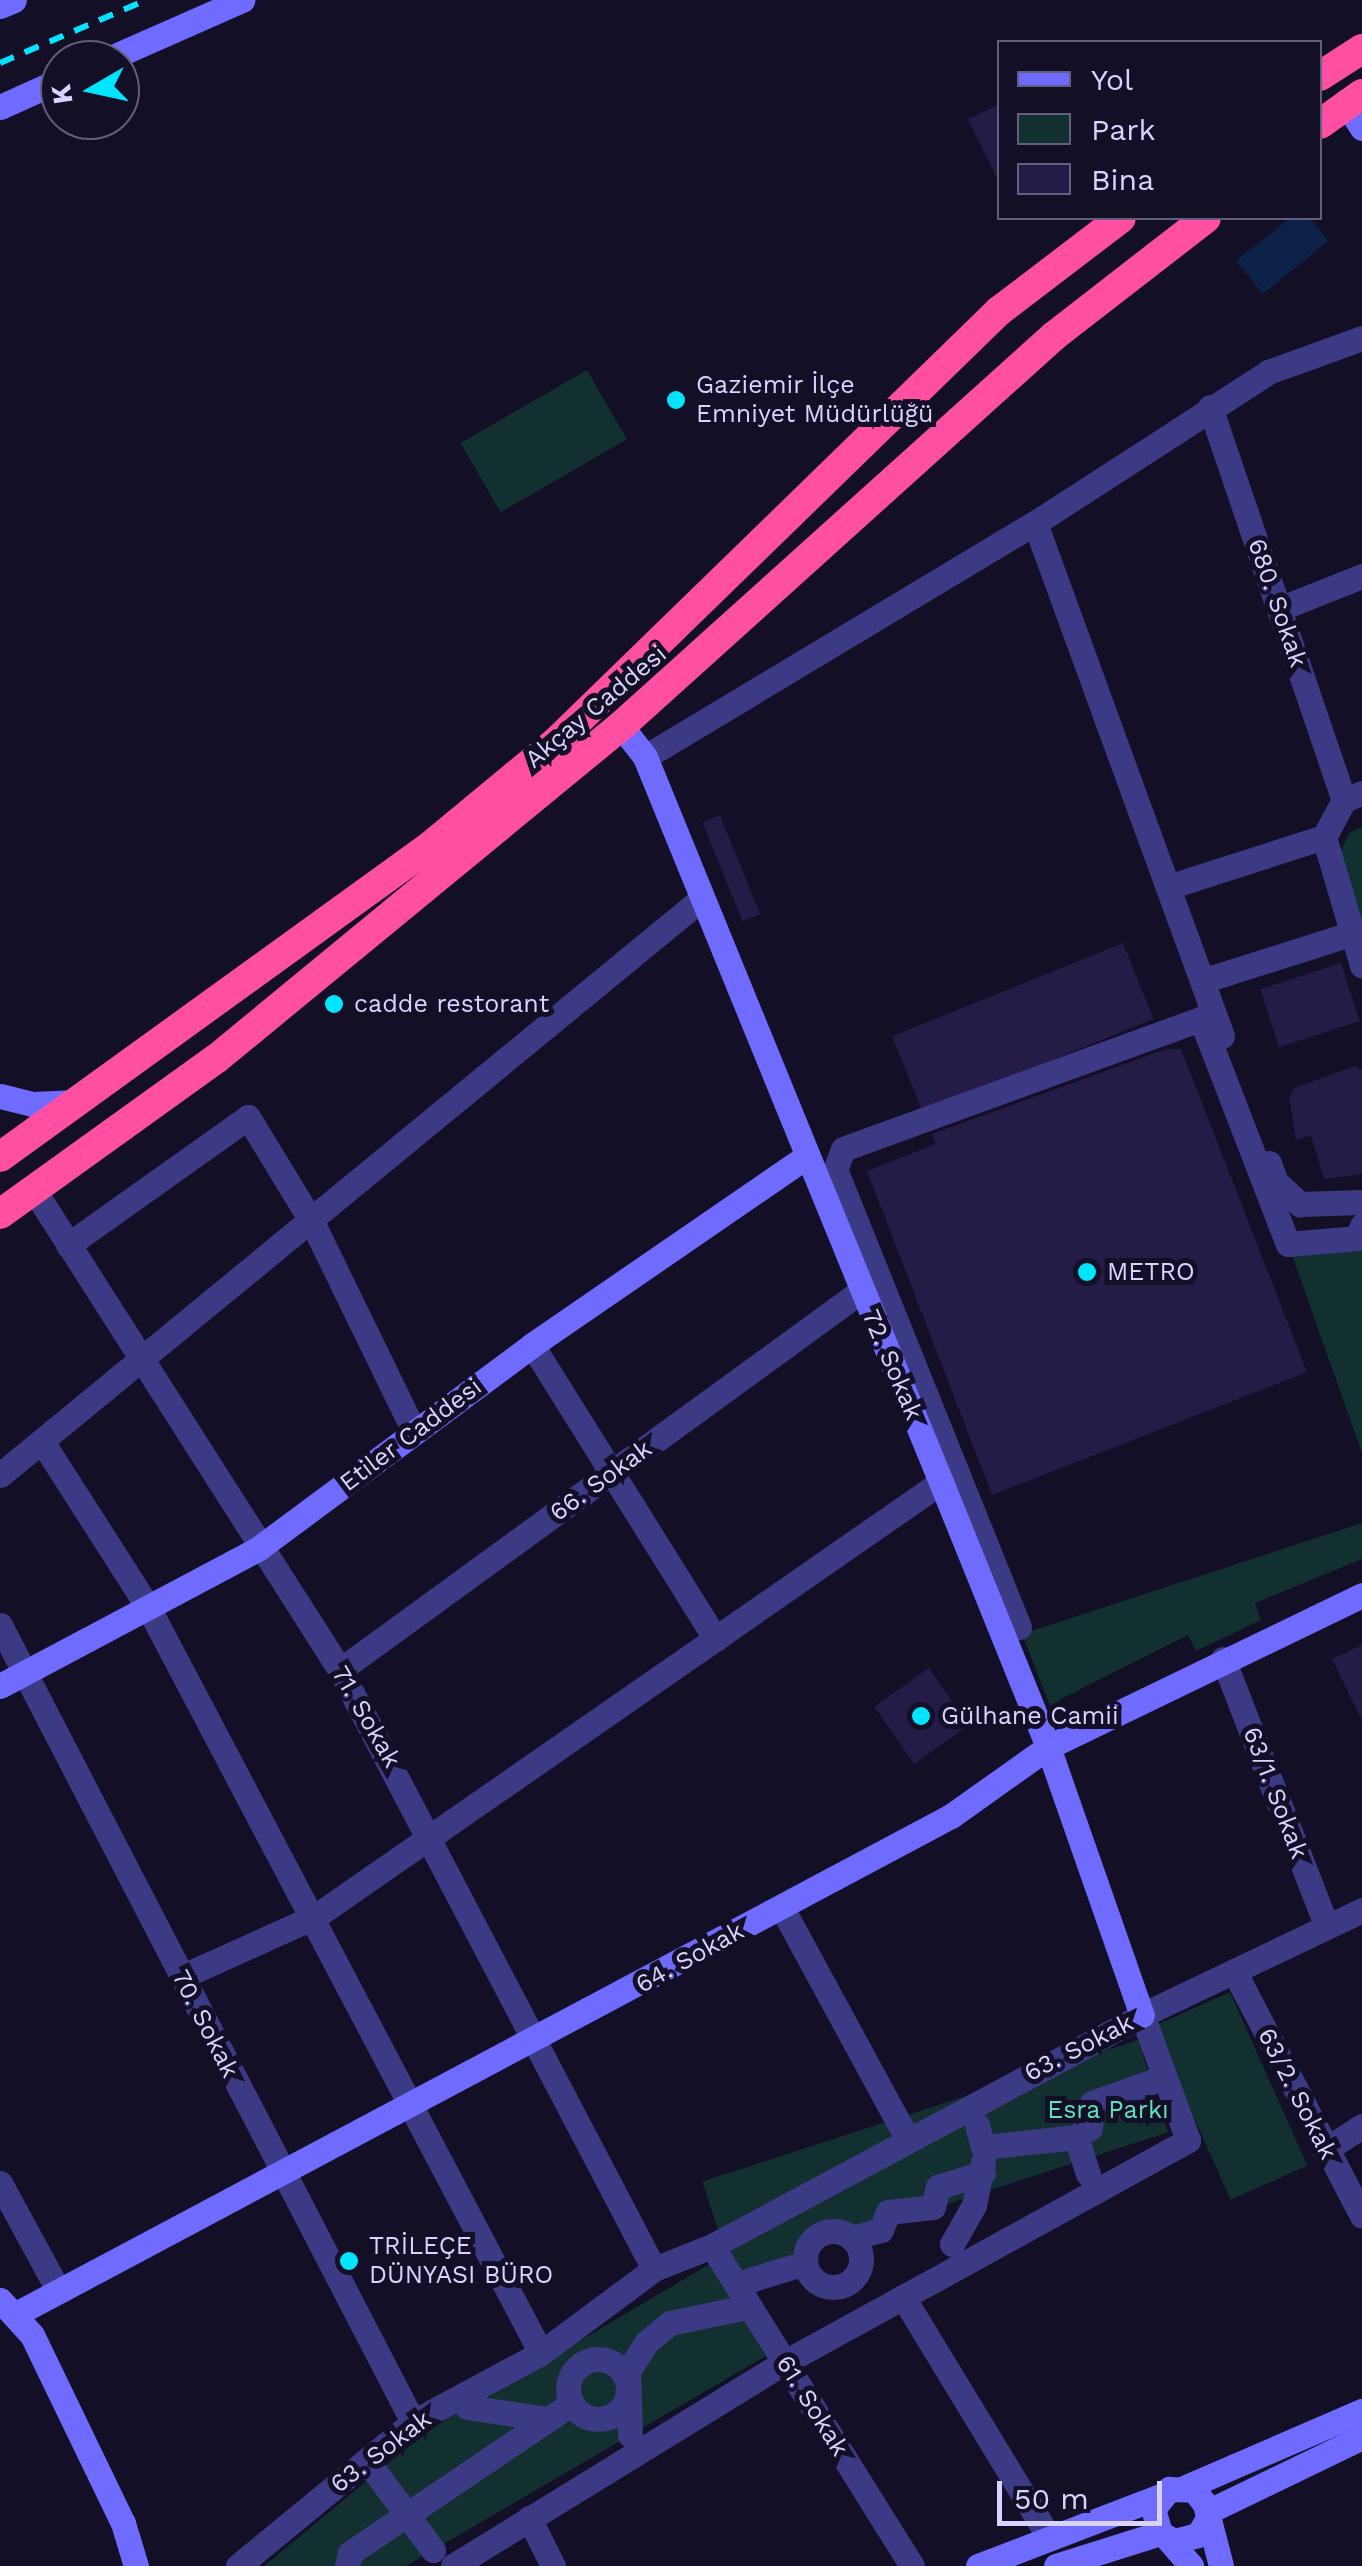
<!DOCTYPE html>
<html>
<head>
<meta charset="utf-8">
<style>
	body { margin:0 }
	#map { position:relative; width:1362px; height:2566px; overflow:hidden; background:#130f26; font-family:"Work Sans",sans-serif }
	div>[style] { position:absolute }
	.green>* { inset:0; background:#12302f; transform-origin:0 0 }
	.water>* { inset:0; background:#0c2248 }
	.building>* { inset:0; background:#241b47; transform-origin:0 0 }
	.street>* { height:25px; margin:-12.5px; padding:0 12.5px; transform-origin:12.5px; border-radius:12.5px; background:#3d3a85 }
	.street>.ring { margin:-12.5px; padding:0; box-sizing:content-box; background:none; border:25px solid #3d3a85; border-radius:50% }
	.secondary>* { height:25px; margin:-12.5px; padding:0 12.5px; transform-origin:12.5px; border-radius:12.5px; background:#6f6bff }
	.highway>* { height:30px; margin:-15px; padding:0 15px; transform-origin:15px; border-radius:15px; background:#ff4fa3 }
	.rail>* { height:6px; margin-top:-3px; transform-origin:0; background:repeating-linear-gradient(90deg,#00e5ff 0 15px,transparent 0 27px) }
	.dots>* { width:28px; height:28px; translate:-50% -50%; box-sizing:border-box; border:5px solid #130f26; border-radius:50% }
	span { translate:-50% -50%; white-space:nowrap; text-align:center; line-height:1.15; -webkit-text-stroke:10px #130f26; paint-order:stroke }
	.poi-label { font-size:25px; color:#d9d4ff }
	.left { translate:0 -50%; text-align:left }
	.street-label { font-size:25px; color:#d9d4ff }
	.park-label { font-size:25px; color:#5fe0c0 }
	.legend { position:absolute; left:997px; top:40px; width:325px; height:180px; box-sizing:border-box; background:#130f26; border:2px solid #625e7d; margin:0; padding:12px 18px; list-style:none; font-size:30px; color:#d9d4ff }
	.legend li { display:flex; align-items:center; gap:20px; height:50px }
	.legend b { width:50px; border:2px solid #625e7d }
	.north { position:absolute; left:40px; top:40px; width:100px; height:100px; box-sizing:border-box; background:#130f26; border:2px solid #625e7d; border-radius:50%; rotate:261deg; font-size:28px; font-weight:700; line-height:40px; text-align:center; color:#d9d4ff }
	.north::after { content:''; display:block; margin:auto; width:35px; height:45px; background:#00e5ff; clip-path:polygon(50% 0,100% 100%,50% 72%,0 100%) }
	.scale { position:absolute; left:997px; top:2481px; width:165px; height:45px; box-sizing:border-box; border:5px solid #d9d4ff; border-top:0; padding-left:12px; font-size:30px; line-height:35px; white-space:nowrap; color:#d9d4ff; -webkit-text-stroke:8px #130f26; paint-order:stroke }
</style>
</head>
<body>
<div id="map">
	<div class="green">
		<div style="left:587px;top:370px;width:80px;height:146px;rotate:60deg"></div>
		<div style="clip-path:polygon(1362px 827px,1362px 931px,1337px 860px,1349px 833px)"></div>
		<div style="clip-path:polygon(1362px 1226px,1362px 1453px,1288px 1244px)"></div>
		<div style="clip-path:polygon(1362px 1523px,1362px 1559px,1255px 1603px,1261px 1620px,1196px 1651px,1188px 1635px,1059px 1700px,1064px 1716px,1055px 1719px,1022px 1634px)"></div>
		<div style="left:1230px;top:1992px;width:190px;height:84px;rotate:66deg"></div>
		<div style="left:1138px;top:2040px;width:97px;height:458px;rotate:72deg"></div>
		<div style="clip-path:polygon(713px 2262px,769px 2354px,406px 2566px,264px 2566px,427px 2431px)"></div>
	</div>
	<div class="water">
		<div style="clip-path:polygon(1290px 218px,1310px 218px,1328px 241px,1263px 294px,1236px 261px)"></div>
	</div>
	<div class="building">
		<div style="clip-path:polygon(1000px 104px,1000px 184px,968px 119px)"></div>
		<div style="left:720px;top:815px;width:107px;height:19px;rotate:68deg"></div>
		<div style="left:1123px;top:943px;width:82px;height:249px;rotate:68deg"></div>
		<div style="left:1341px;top:963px;width:61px;height:85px;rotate:72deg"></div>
		<div style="clip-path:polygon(1166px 1049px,1181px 1049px,1307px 1372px,992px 1495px,867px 1171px,936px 1144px,932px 1134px)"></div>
		<div style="clip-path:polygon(1355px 1066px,1362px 1070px,1362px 1174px,1324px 1179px,1311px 1135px,1296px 1140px,1289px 1097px,1294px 1088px)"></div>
		<div style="clip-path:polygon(1362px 1645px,1362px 1721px,1332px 1659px)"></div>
		<div style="left:929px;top:1668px;width:70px;height:67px;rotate:55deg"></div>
	</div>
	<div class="street">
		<div style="left:1210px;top:407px;width:415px;rotate:71.2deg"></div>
		<div style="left:1035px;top:523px;width:546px;rotate:69.97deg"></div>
		<div style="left:1279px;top:609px;width:89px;rotate:-21.7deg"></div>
		<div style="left:645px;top:757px;width:455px;rotate:-31deg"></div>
		<div style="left:1035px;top:523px;width:278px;rotate:-32.9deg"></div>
		<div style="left:1268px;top:372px;width:100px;rotate:-19.9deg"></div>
		<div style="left:1362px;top:793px;width:19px;rotate:159deg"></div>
		<div style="left:1344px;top:800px;width:42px;rotate:118.4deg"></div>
		<div style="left:1324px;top:837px;width:134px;rotate:73.5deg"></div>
		<div style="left:1168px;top:887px;width:164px;rotate:-17.8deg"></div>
		<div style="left:1202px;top:981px;width:155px;rotate:-17.6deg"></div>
		<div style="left:1269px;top:1163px;width:20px;rotate:70deg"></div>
		<div style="left:1276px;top:1182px;width:33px;rotate:43deg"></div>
		<div style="left:1300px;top:1204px;width:62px;rotate:-1.8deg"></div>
		<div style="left:34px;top:1190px;width:569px;rotate:57.48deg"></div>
		<div style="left:340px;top:1670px;width:676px;rotate:62.34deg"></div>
		<div style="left:68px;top:1245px;width:221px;rotate:-35.4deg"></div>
		<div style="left:248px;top:1117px;width:125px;rotate:58.7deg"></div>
		<div style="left:313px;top:1224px;width:230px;rotate:64deg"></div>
		<div style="left:532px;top:1345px;width:347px;rotate:58deg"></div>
		<div style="left:43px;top:1443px;width:195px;rotate:57.4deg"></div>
		<div style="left:148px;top:1607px;width:843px;rotate:62.22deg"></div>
		<div style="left:0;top:1475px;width:906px;rotate:-39.4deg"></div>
		<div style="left:0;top:1625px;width:898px;rotate:62.61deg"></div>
		<div style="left:1019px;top:1627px;width:493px;rotate:-111.9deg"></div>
		<div style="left:835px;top:1170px;width:22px;rotate:-69deg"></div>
		<div style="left:843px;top:1149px;width:381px;rotate:-20deg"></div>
		<div style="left:1201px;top:1019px;width:241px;rotate:68.9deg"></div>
		<div style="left:1288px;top:1244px;width:70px;rotate:-4.9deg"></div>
		<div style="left:1358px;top:1238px;width:13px;rotate:-72deg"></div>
		<div style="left:1223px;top:1659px;width:287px;rotate:68.8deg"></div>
		<div style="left:340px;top:1670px;width:644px;rotate:-36.03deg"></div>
		<div style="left:782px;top:1908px;width:260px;rotate:61.5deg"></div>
		<div style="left:1234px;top:1971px;width:276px;rotate:62.4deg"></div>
		<div style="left:181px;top:1977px;width:148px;rotate:-24.3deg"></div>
		<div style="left:316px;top:1916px;width:761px;rotate:-34.78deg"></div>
		<div style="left:977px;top:2125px;width:23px;rotate:75deg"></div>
		<div style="left:983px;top:2147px;width:94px;rotate:-6.1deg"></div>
		<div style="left:1325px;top:2150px;width:44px;rotate:-33deg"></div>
		<div style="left:1088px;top:2174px;width:39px;rotate:-108deg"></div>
		<div style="left:1076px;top:2137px;width:17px;rotate:-33deg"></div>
		<div style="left:1090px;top:2128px;width:25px;rotate:-85deg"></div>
		<div style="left:1092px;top:2103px;width:63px;rotate:-19.6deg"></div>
		<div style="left:0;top:2183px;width:119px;rotate:61.5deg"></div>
		<div class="ring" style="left:805px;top:2231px;width:31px;height:31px"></div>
		<div style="left:851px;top:2238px;width:31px;rotate:-15deg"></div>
		<div style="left:881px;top:2230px;width:19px;rotate:-69deg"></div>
		<div style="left:888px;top:2212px;width:45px;rotate:-6.3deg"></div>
		<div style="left:933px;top:2207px;width:21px;rotate:-76deg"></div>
		<div style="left:938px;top:2187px;width:47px;rotate:-17.3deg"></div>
		<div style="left:952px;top:2244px;width:45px;rotate:-60.6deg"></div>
		<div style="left:974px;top:2205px;width:44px;rotate:-78.2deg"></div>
		<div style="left:712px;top:2246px;width:377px;rotate:58deg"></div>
		<div style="left:750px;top:2280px;width:58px;rotate:-17.2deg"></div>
		<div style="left:903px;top:2297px;width:281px;rotate:58.7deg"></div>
		<div class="ring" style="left:568px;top:2359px;width:35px;height:35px"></div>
		<div style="left:467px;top:2407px;width:80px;rotate:8.6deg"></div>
		<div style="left:630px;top:2435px;width:64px;rotate:-91.8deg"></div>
		<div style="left:628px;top:2371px;width:35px;rotate:-57deg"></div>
		<div style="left:647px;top:2342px;width:30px;rotate:-40deg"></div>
		<div style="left:670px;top:2323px;width:73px;rotate:-11.9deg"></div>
		<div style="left:376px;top:2473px;width:96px;rotate:53.5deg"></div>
		<div style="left:529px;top:2518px;width:54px;rotate:63.4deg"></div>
		<div style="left:238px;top:2566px;width:227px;rotate:-39.4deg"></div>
		<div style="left:413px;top:2422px;width:145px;rotate:-28.3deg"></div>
		<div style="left:541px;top:2353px;width:141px;rotate:-36.6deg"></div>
		<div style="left:654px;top:2269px;width:62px;rotate:-21.6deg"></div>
		<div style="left:712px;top:2246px;width:488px;rotate:-28.2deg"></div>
		<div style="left:1142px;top:2015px;width:244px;rotate:-25.5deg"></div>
		<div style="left:347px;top:2566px;width:13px;rotate:-77deg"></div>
		<div style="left:350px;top:2553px;width:268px;rotate:-34deg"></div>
		<div style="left:453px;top:2566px;width:390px;rotate:-31.6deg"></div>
		<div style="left:785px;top:2362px;width:460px;rotate:-28.8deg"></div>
		<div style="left:1188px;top:2140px;width:133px;rotate:-110.2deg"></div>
	</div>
	<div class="secondary">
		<div style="left:0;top:6px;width:15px;rotate:-23deg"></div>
		<div style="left:106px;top:60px;width:149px;rotate:-23.8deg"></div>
		<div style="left:1345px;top:102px;width:31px;rotate:57deg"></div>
		<div style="left:0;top:107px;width:66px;rotate:-24.2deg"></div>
		<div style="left:621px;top:726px;width:39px;rotate:52deg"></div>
		<div style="left:645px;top:757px;width:783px;rotate:67.79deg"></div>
		<div style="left:941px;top:1482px;width:286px;rotate:68deg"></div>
		<div style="left:1048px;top:1747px;width:284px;rotate:70.7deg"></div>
		<div style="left:0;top:1096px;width:34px;rotate:14deg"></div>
		<div style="left:33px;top:1104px;width:44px;rotate:-2.6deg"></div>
		<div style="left:0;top:1686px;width:293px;rotate:-28deg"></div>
		<div style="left:259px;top:1548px;width:340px;rotate:-36.6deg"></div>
		<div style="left:532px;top:1345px;width:332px;rotate:-34.5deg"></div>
		<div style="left:0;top:2300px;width:47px;rotate:47.6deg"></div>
		<div style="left:32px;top:2335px;width:209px;rotate:64.2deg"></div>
		<div style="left:123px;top:2523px;width:45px;rotate:73.2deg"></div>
		<div style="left:14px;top:2315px;width:1062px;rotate:-28.04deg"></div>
		<div style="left:951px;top:1816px;width:119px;rotate:-35.4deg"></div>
		<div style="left:1048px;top:1747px;width:349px;rotate:-25.8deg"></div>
		<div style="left:1186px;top:2487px;width:192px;rotate:-23.4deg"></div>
		<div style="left:1207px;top:2512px;width:172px;rotate:-25.8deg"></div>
		<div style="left:1207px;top:2520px;width:17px;rotate:121deg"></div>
		<div style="left:1198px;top:2535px;width:25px;rotate:166deg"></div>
		<div style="left:1174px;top:2541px;width:16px;rotate:-150deg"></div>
		<div style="left:1160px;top:2533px;width:25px;rotate:-106deg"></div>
		<div style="left:1153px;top:2509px;width:26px;rotate:-51deg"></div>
		<div style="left:1169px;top:2489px;width:25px;rotate:2deg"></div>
		<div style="left:1194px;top:2490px;width:18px;rotate:52deg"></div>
		<div style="left:1205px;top:2504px;width:64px;rotate:75.5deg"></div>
		<div style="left:1167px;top:2538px;width:37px;rotate:49deg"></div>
		<div style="left:978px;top:2566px;width:195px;rotate:-21deg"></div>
		<div style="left:1056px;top:2566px;width:109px;rotate:-17.6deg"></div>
	</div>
	<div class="highway">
		<div style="left:1320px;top:76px;width:50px;rotate:-32.7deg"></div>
		<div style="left:1320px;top:124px;width:52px;rotate:-35.5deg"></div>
		<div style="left:0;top:1157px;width:529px;rotate:-35.85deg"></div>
		<div style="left:429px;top:847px;width:165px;rotate:-39.6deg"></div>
		<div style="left:556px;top:742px;width:618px;rotate:-44.21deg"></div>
		<div style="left:999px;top:311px;width:153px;rotate:-37.3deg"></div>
		<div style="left:0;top:1214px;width:266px;rotate:-35.7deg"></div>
		<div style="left:216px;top:1059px;width:524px;rotate:-39.43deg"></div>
		<div style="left:621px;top:726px;width:583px;rotate:-42.01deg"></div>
		<div style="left:1054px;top:336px;width:192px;rotate:-37.8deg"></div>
	</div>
	<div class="rail">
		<div style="left:0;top:63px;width:159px;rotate:-23.3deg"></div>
	</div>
	<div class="dots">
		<div style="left:676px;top:400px;background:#00e5ff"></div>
		<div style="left:334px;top:1004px;background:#00e5ff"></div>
		<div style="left:1087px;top:1272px;background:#00e5ff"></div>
		<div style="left:921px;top:1716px;background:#00e5ff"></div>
		<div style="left:349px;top:2261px;background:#00e5ff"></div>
	</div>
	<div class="poi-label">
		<span class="left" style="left:696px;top:400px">Gaziemir İlçe<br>Emniyet Müdürlüğü</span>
		<span class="left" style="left:354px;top:1004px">cadde restorant</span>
		<span class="left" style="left:1107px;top:1272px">METRO</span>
		<span class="left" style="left:941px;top:1716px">Gülhane Camii</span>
		<span class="left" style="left:369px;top:2261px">TRİLEÇE<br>DÜNYASI BÜRO</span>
	</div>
	<div class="street-label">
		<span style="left:1277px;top:603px;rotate:71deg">680. Sokak</span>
		<span style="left:596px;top:707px;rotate:-40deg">Akçay Caddesi</span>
		<span style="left:892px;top:1365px;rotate:67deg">72. Sokak</span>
		<span style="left:411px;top:1435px;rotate:-37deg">Etiler Caddesi</span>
		<span style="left:601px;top:1481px;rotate:-36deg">66. Sokak</span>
		<span style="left:366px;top:1717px;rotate:60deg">71. Sokak</span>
		<span style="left:1275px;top:1793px;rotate:69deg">63/1. Sokak</span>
		<span style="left:690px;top:1958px;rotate:-29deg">64. Sokak</span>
		<span style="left:205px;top:2024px;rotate:63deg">70. Sokak</span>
		<span style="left:1079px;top:2048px;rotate:-27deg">63. Sokak</span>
		<span style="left:1297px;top:2094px;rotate:63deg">63/2. Sokak</span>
		<span style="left:812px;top:2406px;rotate:58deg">61. Sokak</span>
		<span style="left:381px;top:2452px;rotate:-37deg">63. Sokak</span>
	</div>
	<div class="park-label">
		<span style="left:1108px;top:2110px">Esra Parkı</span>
	</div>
	<ul class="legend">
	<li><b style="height:12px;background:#6f6bff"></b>Yol</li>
	<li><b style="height:28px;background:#12302f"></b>Park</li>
	<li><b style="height:28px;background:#241b47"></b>Bina</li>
	</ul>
	<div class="north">K</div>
	<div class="scale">50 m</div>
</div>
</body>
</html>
